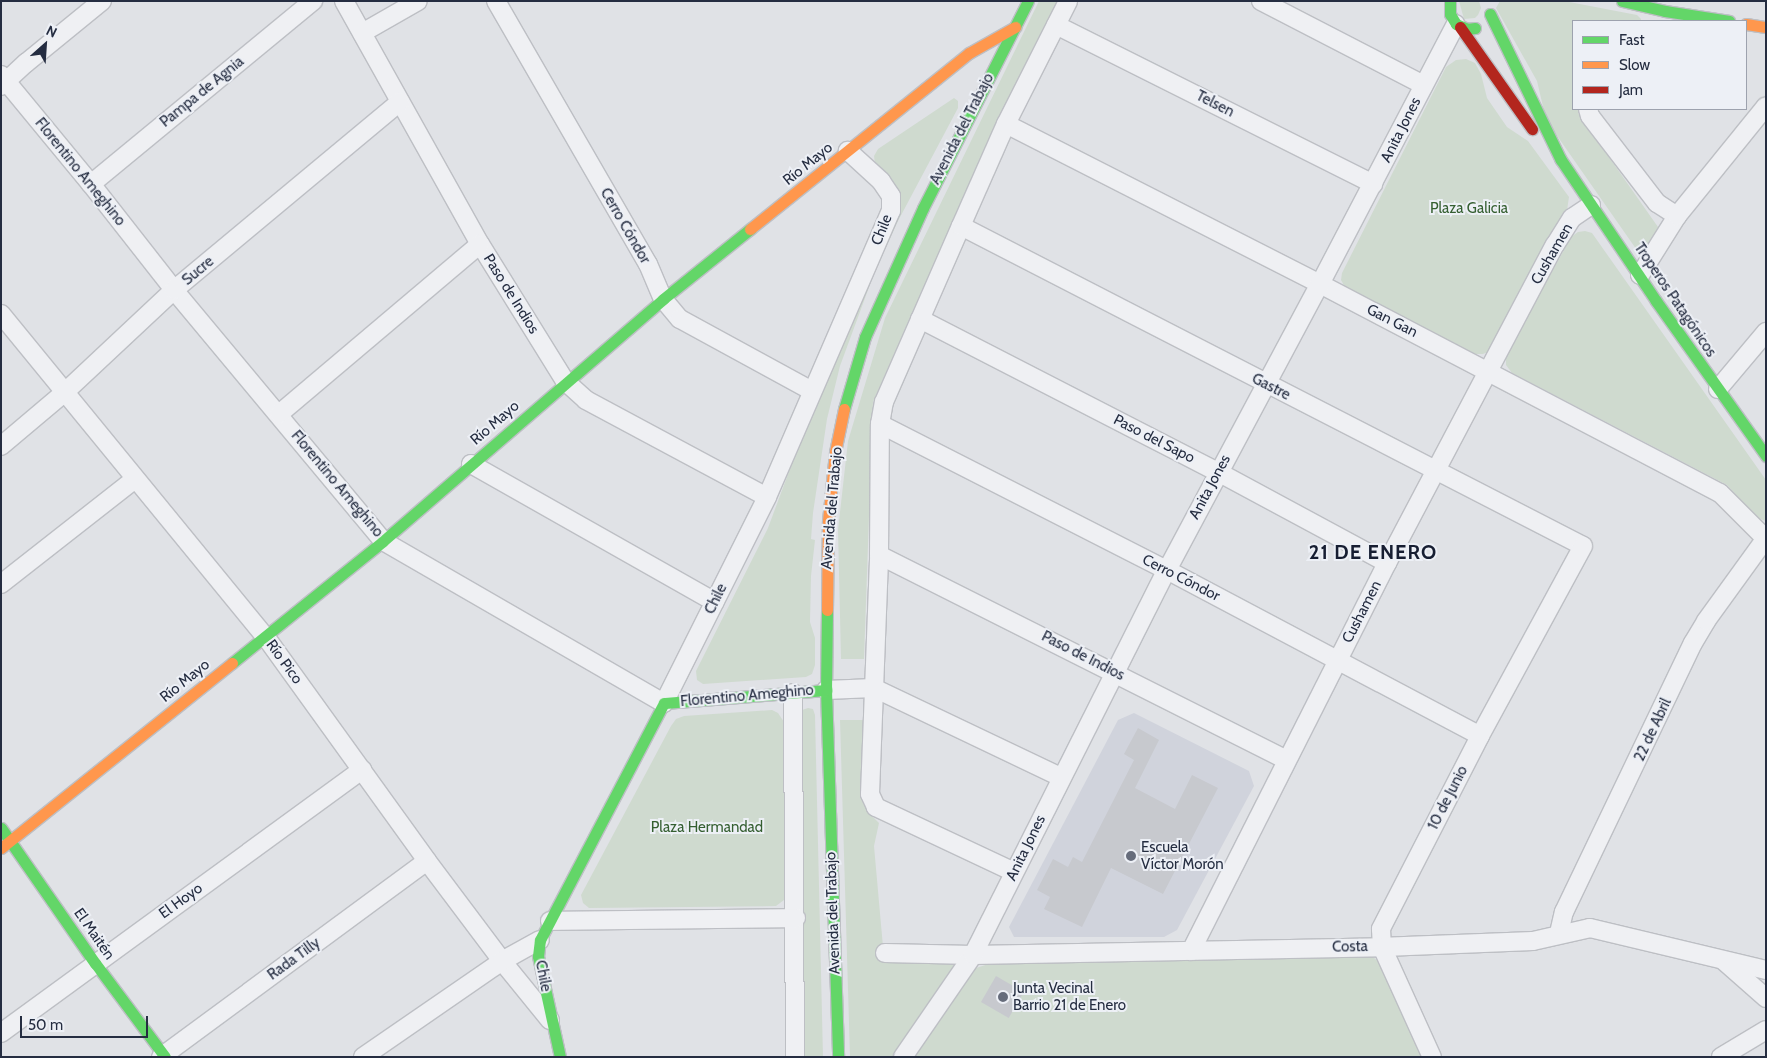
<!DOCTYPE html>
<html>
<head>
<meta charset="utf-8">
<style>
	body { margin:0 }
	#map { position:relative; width:1767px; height:1058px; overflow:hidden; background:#e0e2e6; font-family:Cabin,sans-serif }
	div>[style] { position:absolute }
	.built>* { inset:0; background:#d0d3dc }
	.green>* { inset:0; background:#cfdacf }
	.building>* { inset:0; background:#c7c9ce; transform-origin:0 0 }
	.roads { filter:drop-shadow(1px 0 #bdbfc4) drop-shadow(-1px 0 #bdbfc4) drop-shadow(0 1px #bdbfc4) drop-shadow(0 -1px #bdbfc4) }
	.street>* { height:18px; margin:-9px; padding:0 9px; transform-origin:9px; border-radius:9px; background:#eff0f3 }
	.fast>* { height:11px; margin:-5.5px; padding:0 5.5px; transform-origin:5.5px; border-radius:5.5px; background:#63d668 }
	.slow>* { height:11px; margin:-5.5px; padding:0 5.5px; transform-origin:5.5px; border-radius:5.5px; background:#ff974d }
	.jam>* { height:11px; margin:-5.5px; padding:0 5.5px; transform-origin:5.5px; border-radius:5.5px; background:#b3261e }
	.dots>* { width:14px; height:14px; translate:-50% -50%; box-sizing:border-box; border:2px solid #edf0f6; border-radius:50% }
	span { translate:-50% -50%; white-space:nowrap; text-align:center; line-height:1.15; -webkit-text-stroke:4px #edf0f6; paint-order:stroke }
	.street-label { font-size:15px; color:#252d41 }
	.park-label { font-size:15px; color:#355f31 }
	.poi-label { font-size:15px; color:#252d41 }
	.left { translate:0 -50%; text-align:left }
	.district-label { font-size:20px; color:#171e32; font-weight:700; letter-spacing:1px }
	.frame { position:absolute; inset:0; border:2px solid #252d41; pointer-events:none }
	.legend { position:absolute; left:1572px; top:20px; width:175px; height:90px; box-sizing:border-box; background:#edf0f6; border:1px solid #9da2ae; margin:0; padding:6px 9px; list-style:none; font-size:15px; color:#252d41 }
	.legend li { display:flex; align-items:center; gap:10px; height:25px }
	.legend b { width:25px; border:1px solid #9da2ae }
	.north { position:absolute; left:20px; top:20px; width:50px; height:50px; -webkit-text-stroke:4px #edf0f6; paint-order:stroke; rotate:26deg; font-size:14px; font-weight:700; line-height:20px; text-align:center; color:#252d41 }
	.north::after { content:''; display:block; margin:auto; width:18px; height:22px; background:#252d41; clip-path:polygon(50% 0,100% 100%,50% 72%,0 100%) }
	.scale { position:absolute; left:20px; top:1016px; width:128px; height:22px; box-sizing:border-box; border:2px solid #252d41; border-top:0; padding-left:6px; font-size:15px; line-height:18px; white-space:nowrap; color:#252d41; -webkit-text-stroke:4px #edf0f6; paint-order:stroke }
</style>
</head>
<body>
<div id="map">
	<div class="built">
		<div style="clip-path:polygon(1134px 713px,1249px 771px,1254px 786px,1177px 930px,1164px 937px,1014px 937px,1009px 927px,1118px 720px)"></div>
	</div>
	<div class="green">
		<div style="clip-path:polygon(1039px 1px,1059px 1px,995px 125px,873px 402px,864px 659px,841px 659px,838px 530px,848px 441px,885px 318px)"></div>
		<div style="clip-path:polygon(1459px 1px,1479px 1px,1481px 8px,1478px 15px,1475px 18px,1464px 19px)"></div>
		<div style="clip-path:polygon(1500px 1px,1564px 1px,1637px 15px,1641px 19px,1641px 21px,1573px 21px,1573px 109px,1578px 109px,1578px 113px,1658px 227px,1657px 239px,1645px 256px,1641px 256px,1553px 130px,1545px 115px,1537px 81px,1496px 8px)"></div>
		<div style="clip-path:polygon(1466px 59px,1475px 63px,1481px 74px,1487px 98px,1507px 127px,1528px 141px,1569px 197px,1566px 217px,1490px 351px,1483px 354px,1475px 354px,1353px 293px,1346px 289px,1341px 280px,1342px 273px,1446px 67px,1456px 60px)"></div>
		<div style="clip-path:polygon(954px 98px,958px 101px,958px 108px,898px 221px,875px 271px,840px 366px,827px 419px,813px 513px,811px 539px,815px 540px,811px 576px,810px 622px,815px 638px,815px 665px,812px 674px,806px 677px,703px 684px,697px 680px,696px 671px,768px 528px,807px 423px,895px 213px,875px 164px,874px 156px,878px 149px)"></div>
		<div style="clip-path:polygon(1585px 231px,1592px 233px,1766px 480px,1766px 521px,1757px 518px,1727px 485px,1512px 373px,1506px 365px,1506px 356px,1571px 237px,1578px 232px)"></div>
		<div style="clip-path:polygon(808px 708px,813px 709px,815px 715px,823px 1057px,804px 1057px,802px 710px)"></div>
		<div style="clip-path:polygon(772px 710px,778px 713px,784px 722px,788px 891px,784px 900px,776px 906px,589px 908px,583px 903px,581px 895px,671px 726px,676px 719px,684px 716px)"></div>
		<div style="clip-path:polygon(840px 720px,864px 720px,865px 802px,869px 813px,879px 823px,874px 846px,884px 958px,891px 962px,958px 962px,894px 1057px,850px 1057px)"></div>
		<div style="clip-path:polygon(1372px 956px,1381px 964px,1422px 1057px,913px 1057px,976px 968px,995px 962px)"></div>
	</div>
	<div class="building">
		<div style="clip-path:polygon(1138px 728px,1159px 740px,1135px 788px,1175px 809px,1192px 775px,1218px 788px,1163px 894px,1111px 868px,1082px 927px,1044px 909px,1050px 897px,1037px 890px,1053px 859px,1068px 867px,1073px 857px,1082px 862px,1134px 760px,1124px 754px)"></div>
		<div style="left:996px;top:976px;width:32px;height:30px;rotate:30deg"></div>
	</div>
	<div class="roads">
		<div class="street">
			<div style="left:344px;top:1px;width:278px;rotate:60.8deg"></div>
			<div style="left:480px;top:244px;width:161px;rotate:58.2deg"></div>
			<div style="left:565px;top:381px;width:28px;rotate:42deg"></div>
			<div style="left:586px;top:400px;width:205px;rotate:28.2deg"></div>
			<div style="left:496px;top:1px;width:304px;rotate:60deg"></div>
			<div style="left:648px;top:264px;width:38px;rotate:67deg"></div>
			<div style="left:663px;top:299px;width:26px;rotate:50deg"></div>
			<div style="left:680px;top:319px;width:150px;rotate:28.6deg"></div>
			<div style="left:1261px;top:1px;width:183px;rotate:27.3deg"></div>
			<div style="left:1056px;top:25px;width:355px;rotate:26.6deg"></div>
			<div style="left:362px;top:33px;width:64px;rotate:-29.7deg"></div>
			<div style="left:1px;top:75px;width:141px;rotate:50.5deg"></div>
			<div style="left:91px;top:184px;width:135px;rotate:51.9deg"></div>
			<div style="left:174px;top:290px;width:327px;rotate:50.2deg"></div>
			<div style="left:383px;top:541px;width:324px;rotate:30deg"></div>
			<div style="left:664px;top:703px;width:230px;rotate:-63.4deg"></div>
			<div style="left:767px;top:497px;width:312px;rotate:-66.6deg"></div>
			<div style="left:891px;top:211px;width:15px;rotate:-90deg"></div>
			<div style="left:891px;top:196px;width:18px;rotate:-124deg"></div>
			<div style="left:881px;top:181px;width:45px;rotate:-137.7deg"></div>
			<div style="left:1px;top:86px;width:34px;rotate:-43deg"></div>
			<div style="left:26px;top:63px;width:98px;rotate:-39.2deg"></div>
			<div style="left:1588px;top:109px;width:7px;rotate:74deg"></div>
			<div style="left:1590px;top:116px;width:110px;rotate:52.4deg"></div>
			<div style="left:1657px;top:203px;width:24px;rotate:33deg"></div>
			<div style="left:1006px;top:124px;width:352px;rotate:27deg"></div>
			<div style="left:1320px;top:284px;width:451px;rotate:27.6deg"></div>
			<div style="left:1720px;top:493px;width:64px;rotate:45deg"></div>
			<div style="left:91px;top:184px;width:288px;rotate:-39.5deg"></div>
			<div style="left:961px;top:226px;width:699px;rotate:27.22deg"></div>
			<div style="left:1583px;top:546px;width:216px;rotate:118.5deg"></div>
			<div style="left:1480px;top:736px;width:217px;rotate:117.2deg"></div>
			<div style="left:1381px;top:929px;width:18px;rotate:87deg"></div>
			<div style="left:1382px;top:947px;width:121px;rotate:65.6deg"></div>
			<div style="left:1640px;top:275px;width:70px;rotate:-57.9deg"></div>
			<div style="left:1677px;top:216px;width:141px;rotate:-51deg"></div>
			<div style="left:1px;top:314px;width:416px;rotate:50.7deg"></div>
			<div style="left:265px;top:636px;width:277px;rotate:54.2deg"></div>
			<div style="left:427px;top:861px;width:125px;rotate:53.1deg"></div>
			<div style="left:502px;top:961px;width:76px;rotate:50.9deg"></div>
			<div style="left:920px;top:319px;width:335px;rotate:27.2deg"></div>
			<div style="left:1218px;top:472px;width:192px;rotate:28.3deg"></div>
			<div style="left:1718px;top:389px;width:75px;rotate:-49.9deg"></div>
			<div style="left:279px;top:414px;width:263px;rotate:-40.2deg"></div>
			<div style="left:880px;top:424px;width:322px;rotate:27deg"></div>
			<div style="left:1167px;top:570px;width:354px;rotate:27.9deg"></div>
			<div style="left:1px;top:446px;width:84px;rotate:-40.2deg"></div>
			<div style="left:65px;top:392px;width:149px;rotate:-43.1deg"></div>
			<div style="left:174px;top:290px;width:294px;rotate:-39.8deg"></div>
			<div style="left:471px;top:464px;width:280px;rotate:29.5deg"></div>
			<div style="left:879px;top:555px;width:456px;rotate:26.7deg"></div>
			<div style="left:1px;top:584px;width:170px;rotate:-38.1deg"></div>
			<div style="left:826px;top:690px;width:48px;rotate:-2.4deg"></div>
			<div style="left:874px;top:688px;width:207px;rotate:25.5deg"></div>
			<div style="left:793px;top:693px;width:364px;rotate:89.7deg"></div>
			<div style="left:1014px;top:872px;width:153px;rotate:-154.8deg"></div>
			<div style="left:876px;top:807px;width:14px;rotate:-115deg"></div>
			<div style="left:870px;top:794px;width:239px;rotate:-87.8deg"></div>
			<div style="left:879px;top:555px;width:131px;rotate:-89.6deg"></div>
			<div style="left:880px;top:424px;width:22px;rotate:-80deg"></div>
			<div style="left:884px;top:402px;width:192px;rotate:-66.4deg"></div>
			<div style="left:961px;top:226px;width:111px;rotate:-66.2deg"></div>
			<div style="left:1006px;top:124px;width:138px;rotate:-63.2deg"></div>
			<div style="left:550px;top:921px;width:246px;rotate:-0.7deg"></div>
			<div style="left:1559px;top:933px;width:22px;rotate:-77deg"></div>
			<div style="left:1564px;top:912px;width:298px;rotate:-64.4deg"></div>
			<div style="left:1693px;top:643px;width:26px;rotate:-59deg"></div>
			<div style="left:1706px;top:621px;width:102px;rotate:-54.1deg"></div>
			<div style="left:1191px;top:951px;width:435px;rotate:-63.2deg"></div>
			<div style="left:1387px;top:563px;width:360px;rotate:-62.2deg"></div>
			<div style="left:1555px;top:245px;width:32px;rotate:-58deg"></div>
			<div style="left:1572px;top:218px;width:23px;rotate:-34deg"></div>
			<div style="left:885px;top:953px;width:88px;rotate:1.3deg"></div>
			<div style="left:973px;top:955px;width:409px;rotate:-1.1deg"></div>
			<div style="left:1382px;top:947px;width:151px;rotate:-2.3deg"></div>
			<div style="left:1533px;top:941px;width:58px;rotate:-12.8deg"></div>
			<div style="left:1590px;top:928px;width:181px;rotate:13.4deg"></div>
			<div style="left:1724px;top:961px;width:56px;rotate:41.4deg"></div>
			<div style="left:1px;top:1033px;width:447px;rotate:-36.1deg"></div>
			<div style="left:161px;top:1057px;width:330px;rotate:-36.4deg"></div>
			<div style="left:363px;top:1057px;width:169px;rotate:-34.6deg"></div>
			<div style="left:502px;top:961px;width:43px;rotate:-28.9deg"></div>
			<div style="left:903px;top:1057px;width:124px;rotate:-55.5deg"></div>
			<div style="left:973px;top:955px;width:431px;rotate:-63.3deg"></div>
			<div style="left:1167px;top:570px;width:324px;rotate:-61.9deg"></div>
			<div style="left:1320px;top:284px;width:293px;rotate:-62.4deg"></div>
			<div style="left:1721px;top:1057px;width:52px;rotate:-31deg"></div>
		</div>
		<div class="fast">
			<div style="left:1450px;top:1px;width:13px;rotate:90deg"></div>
			<div style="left:1450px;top:14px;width:12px;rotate:59deg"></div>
			<div style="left:1456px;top:24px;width:12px;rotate:24deg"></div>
			<div style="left:1467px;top:29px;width:8px;rotate:-7deg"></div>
			<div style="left:1622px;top:1px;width:44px;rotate:13.1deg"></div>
			<div style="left:1665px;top:11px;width:65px;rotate:8.9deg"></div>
			<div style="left:1490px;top:14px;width:162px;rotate:64.1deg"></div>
			<div style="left:1561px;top:160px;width:170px;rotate:56deg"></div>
			<div style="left:1656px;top:301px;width:190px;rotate:54.6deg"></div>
			<div style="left:844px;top:409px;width:75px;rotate:-73.7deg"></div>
			<div style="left:865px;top:337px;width:141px;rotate:-65.8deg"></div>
			<div style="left:923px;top:208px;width:232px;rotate:-63.1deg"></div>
			<div style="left:827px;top:610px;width:80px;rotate:90.7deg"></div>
			<div style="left:826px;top:690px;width:367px;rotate:88.1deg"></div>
			<div style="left:232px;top:663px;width:194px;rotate:-38.9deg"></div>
			<div style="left:383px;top:541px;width:370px;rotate:-40.8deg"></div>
			<div style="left:663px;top:299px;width:112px;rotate:-38.8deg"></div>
			<div style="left:1px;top:828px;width:165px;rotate:55.2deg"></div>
			<div style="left:95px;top:963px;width:117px;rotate:53.3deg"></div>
			<div style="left:560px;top:1057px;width:103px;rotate:-102.3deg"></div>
			<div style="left:538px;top:956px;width:16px;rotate:-83deg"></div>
			<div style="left:540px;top:940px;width:267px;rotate:-62.4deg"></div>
			<div style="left:664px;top:703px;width:163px;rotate:-4.6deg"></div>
		</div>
		<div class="slow">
			<div style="left:1746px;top:24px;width:20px;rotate:9deg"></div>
			<div style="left:750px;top:229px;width:281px;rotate:-38.8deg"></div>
			<div style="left:969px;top:53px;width:53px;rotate:-29.5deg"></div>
			<div style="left:827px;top:610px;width:89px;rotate:-89.4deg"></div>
			<div style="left:828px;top:521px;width:69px;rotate:-84.2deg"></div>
			<div style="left:835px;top:452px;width:44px;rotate:-78.2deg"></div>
			<div style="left:1px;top:848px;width:296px;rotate:-38.7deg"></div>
		</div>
		<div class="jam">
			<div style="left:1460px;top:27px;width:125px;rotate:54.8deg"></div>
		</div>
	</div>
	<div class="dots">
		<div style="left:1131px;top:856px;background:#666c7b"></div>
		<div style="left:1003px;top:997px;background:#666c7b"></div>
	</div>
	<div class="street-label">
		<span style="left:202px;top:92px;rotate:-39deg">Pampa de Agnia</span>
		<span style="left:1215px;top:104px;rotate:27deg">Telsen</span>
		<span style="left:962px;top:129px;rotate:-63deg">Avenida del Trabajo</span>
		<span style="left:1401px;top:130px;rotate:-63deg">Anita Jones</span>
		<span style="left:808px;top:164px;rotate:-39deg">Río Mayo</span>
		<span style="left:80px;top:172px;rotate:51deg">Florentino Ameghino</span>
		<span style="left:625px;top:226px;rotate:60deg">Cerro Cóndor</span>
		<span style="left:882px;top:230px;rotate:-68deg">Chile</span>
		<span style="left:1552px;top:254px;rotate:-60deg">Cushamen</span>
		<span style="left:198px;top:271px;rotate:-40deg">Sucre</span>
		<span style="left:511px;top:294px;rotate:58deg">Paso de Indios</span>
		<span style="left:1675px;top:300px;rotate:56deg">Troperos Patagónicos</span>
		<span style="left:1392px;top:321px;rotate:27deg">Gan Gan</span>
		<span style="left:1271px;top:387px;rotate:27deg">Gastre</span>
		<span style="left:495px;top:423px;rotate:-41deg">Río Mayo</span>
		<span style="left:1154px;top:439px;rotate:27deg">Paso del Sapo</span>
		<span style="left:337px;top:484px;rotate:50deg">Florentino Ameghino</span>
		<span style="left:1210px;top:487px;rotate:-62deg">Anita Jones</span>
		<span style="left:832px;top:508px;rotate:-85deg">Avenida del Trabajo</span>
		<span style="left:1181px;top:578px;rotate:27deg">Cerro Cóndor</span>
		<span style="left:716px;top:599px;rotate:-64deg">Chile</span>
		<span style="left:1362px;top:612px;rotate:-63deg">Cushamen</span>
		<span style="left:1083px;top:656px;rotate:27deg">Paso de Indios</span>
		<span style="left:284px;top:662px;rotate:54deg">Río Pico</span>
		<span style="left:185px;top:681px;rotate:-39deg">Río Mayo</span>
		<span style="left:747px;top:696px;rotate:-5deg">Florentino Ameghino</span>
		<span style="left:1653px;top:730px;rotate:-65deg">22 de Abril</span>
		<span style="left:1448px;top:798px;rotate:-63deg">10 de Junio</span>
		<span style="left:1026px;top:848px;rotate:-64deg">Anita Jones</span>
		<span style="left:181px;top:901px;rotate:-36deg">El Hoyo</span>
		<span style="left:833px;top:913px;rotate:-92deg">Avenida del Trabajo</span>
		<span style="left:94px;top:934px;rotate:55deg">El Maitén</span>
		<span style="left:1350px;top:947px;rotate:-1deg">Costa</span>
		<span style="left:294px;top:959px;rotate:-36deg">Rada Tilly</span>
		<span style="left:543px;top:976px;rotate:79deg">Chile</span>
	</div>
	<div class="park-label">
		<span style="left:1469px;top:209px">Plaza Galicia</span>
		<span style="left:707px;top:828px">Plaza Hermandad</span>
	</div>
	<div class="poi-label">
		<span class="left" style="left:1141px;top:856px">Escuela<br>Víctor Morón</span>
		<span class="left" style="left:1013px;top:997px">Junta Vecinal<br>Barrio 21 de Enero</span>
	</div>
	<div class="district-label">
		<span style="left:1373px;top:552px">21 DE ENERO</span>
	</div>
	<div class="frame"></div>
	<ul class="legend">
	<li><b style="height:6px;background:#63d668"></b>Fast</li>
	<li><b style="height:6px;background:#ff974d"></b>Slow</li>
	<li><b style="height:6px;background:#b3261e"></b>Jam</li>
	</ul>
	<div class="north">N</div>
	<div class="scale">50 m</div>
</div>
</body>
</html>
